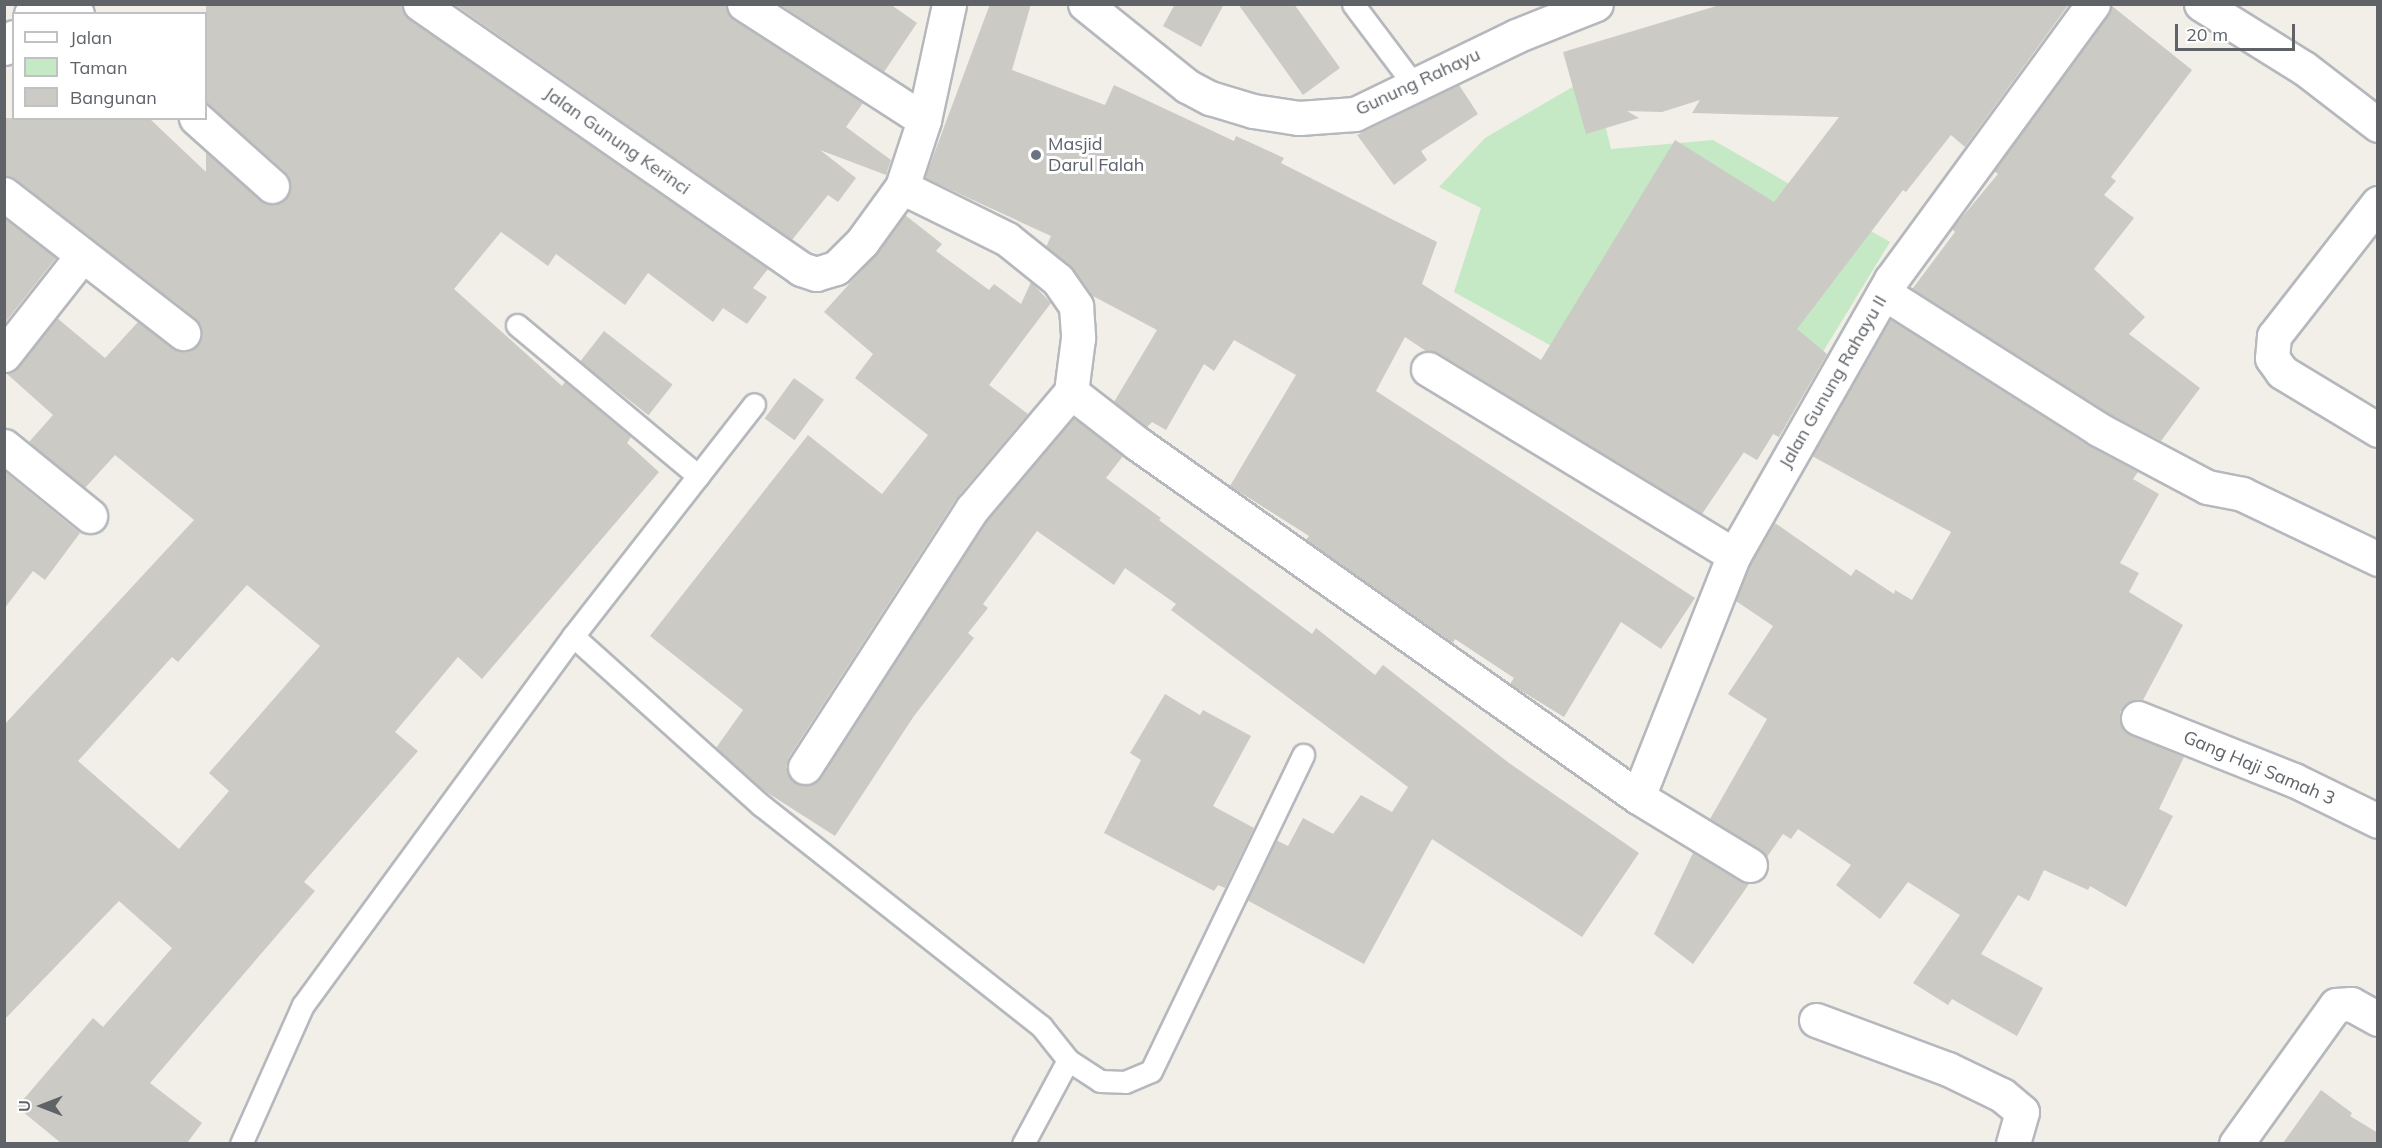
<!DOCTYPE html>
<html>
<head>
<meta charset="utf-8">
<style>
	body { margin:0 }
	#map { position:relative; width:2382px; height:1148px; overflow:hidden; background:#f1efe8; font-family:Mulish,sans-serif }
	div>[style] { position:absolute }
	.green>* { inset:0; background:#c5e8c5 }
	.building>* { inset:0; background:#cccac5; transform-origin:0 0 }
	.roads { filter:drop-shadow(2px 0 #b5b8bc) drop-shadow(-2px 0 #b5b8bc) drop-shadow(0 2px #b5b8bc) drop-shadow(0 -2px #b5b8bc) }
	.service>* { height:21px; margin:-10.5px; padding:0 10.5px; transform-origin:10.5px; border-radius:10.5px; background:#fff }
	.minor>* { height:33px; margin:-16.5px; padding:0 16.5px; transform-origin:16.5px; border-radius:16.5px; background:#fff }
	.dots>* { width:16px; height:16px; translate:-50% -50%; box-sizing:border-box; border:3px solid #fff; border-radius:50% }
	span { translate:-50% -50%; white-space:nowrap; text-align:center; line-height:1.15; -webkit-text-stroke:6px #fff; paint-order:stroke }
	.street-label { font-size:18px; color:#5f6368 }
	.worship-label { font-size:18px; color:#5b616d }
	.left { translate:0 -50%; text-align:left }
	.frame { position:absolute; inset:0; border:6px solid #5f6368; pointer-events:none }
	.legend { position:absolute; left:12px; top:12px; width:195px; height:108px; box-sizing:border-box; background:#fff; border:2px solid #bfc1c3; margin:0; padding:8px 10px; list-style:none; font-size:18px; color:#5f6368 }
	.legend li { display:flex; align-items:center; gap:12px; height:30px }
	.legend b { width:30px; border:2px solid #bfc1c3 }
	.north { position:absolute; left:12px; top:1076px; width:60px; height:60px; -webkit-text-stroke:4px #fff; paint-order:stroke; rotate:270deg; font-size:16px; font-weight:700; line-height:24px; text-align:center; color:#5f6368 }
	.north::after { content:''; display:block; margin:auto; width:21px; height:27px; background:#5f6368; clip-path:polygon(50% 0,100% 100%,50% 72%,0 100%) }
	.scale { position:absolute; left:2175px; top:24px; width:120px; height:27px; box-sizing:border-box; border:3px solid #5f6368; border-top:0; padding-left:8px; font-size:18px; line-height:21px; white-space:nowrap; color:#5f6368; -webkit-text-stroke:4px #fff; paint-order:stroke }
</style>
</head>
<body>
<div id="map">
	<div class="green">
		<div style="clip-path:polygon(1593px 75px,1611px 149px,1713px 140px,1890px 242px,1757px 460px,1454px 292px,1481px 208px,1439px 187px,1485px 138px)"></div>
	</div>
	<div class="building">
		<div style="clip-path:polygon(evenodd,206px 4px,402px 4px,409px 19px,768px 269px,753px 288px,767px 297px,747px 324px,723px 308px,713px 322px,648px 273px,625px 305px,556px 254px,548px 266px,501px 232px,454px 289px,562px 386px,565px 382px,631px 437px,627px 443px,659px 472px,482px 679px,458px 657px,395px 732px,418px 751px,304px 882px,315px 891px,150px 1083px,202px 1123px,187px 1143px,61px 1143px,17px 1107px,93px 1018px,103px 1027px,172px 948px,119px 901px,4px 1020px,4px 725px,194px 520px,115px 455px,85px 488px,29px 442px,53px 415px,6px 373px,19px 367px,57px 318px,105px 358px,138px 322px,180px 351px,191px 350px,202px 335px,195px 318px,15px 179px,4px 176px,4px 118px,149px 118px,206px 172px,206px 152px,260px 200px,278px 204px,290px 189px,285px 172px,206px 102px,206px 4px,247px 585px,320px 646px,209px 773px,229px 791px,179px 849px,78px 761px,172px 657px,178px 662px,247px 585px)"></div>
		<div style="clip-path:polygon(454px 4px,726px 4px,734px 20px,863px 103px,846px 127px,891px 160px,886px 175px,820px 150px,856px 178px,838px 202px,828px 195px,792px 240px)"></div>
		<div style="clip-path:polygon(779px 4px,890px 4px,917px 23px,884px 72px)"></div>
		<div style="clip-path:polygon(990px 4px,1031px 4px,1012px 70px,1105px 105px,1114px 85px,1234px 141px,1236px 136px,1284px 158px,1281px 163px,1437px 242px,1422px 284px,1541px 360px,1675px 140px,1774px 202px,1839px 117px,1692px 113px,1700px 100px,1662px 112px,1627px 111px,1639px 118px,1586px 134px,1563px 52px,1723px 4px,2069px 4px,1965px 147px,1951px 135px,1906px 192px,1903px 190px,1797px 329px,1827px 354px,1779px 437px,1773px 434px,1757px 460px,1744px 452px,1702px 514px,1438px 353px,1426px 351px,1405px 337px,1376px 391px,1695px 598px,1661px 649px,1621px 622px,1564px 717px,1510px 684px,1514px 678px,1455px 639px,1453px 643px,1306px 540px,1309px 536px,1230px 486px,1296px 375px,1234px 340px,1214px 371px,1204px 364px,1166px 430px,1152px 422px,1147px 427px,1114px 402px,1157px 330px,1091px 295px,1073px 269px,1046px 247px,1051px 236px,925px 178px)"></div>
		<div style="clip-path:polygon(1175px 4px,1224px 4px,1201px 47px,1163px 26px)"></div>
		<div style="clip-path:polygon(1238px 4px,1294px 4px,1340px 68px,1303px 95px)"></div>
		<div style="clip-path:polygon(2112px 6px,2192px 70px,2111px 177px,2116px 181px,2104px 195px,2134px 218px,2094px 269px,2145px 317px,2129px 334px,2200px 388px,2161px 441px,2107px 413px,1909px 287px,1913px 288px,1955px 232px,1952px 229px,1998px 174px,1994px 171px)"></div>
		<div style="clip-path:polygon(1459px 85px,1478px 114px,1421px 151px,1427px 160px,1394px 185px,1357px 135px)"></div>
		<div style="clip-path:polygon(905px 215px,942px 244px,936px 251px,989px 290px,994px 284px,1021px 304px,1031px 282px,1051px 303px,989px 385px,1028px 414px,956px 499px,789px 757px,786px 767px,794px 782px,805px 786px,821px 777px,987px 520px,1074px 418px,1123px 456px,1106px 478px,1161px 518px,1159px 520px,1312px 634px,1316px 628px,1375px 675px,1383px 665px,1509px 763px,1639px 853px,1582px 937px,1432px 839px,1364px 964px,1247px 900px,1276px 840px,1288px 846px,1303px 818px,1333px 834px,1361px 795px,1392px 812px,1408px 787px,1171px 610px,1176px 604px,1125px 568px,1114px 585px,1037px 531px,983px 604px,988px 608px,968px 633px,974px 638px,914px 716px,835px 836px,763px 790px,716px 748px,743px 710px,650px 636px,808px 435px,882px 494px,928px 435px,855px 378px,873px 354px,824px 312px,877px 253px)"></div>
		<div style="clip-path:polygon(4px 218px,56px 258px,4px 324px)"></div>
		<div style="clip-path:polygon(1890px 319px,2088px 445px,2138px 472px,2133px 479px,2159px 494px,2120px 563px,2139px 573px,2129px 592px,2183px 625px,2143px 700px,2127px 703px,2120px 712px,2120px 721px,2131px 735px,2184px 757px,2159px 809px,2173px 816px,2126px 907px,2090px 886px,2088px 890px,2044px 870px,2029px 901px,2018px 895px,1981px 954px,2043px 988px,2017px 1036px,1952px 999px,1948px 1005px,1913px 983px,1960px 915px,1908px 882px,1880px 919px,1836px 885px,1851px 865px,1798px 829px,1791px 839px,1783px 834px,1767px 857px,1710px 819px,1767px 719px,1728px 694px,1773px 626px,1736px 601px,1751px 563px,1775px 523px,1851px 576px,1856px 569px,1894px 594px,1895px 590px,1912px 600px,1951px 532px,1812px 456px)"></div>
		<div style="left:604px;top:331px;width:87px;height:39px;rotate:38deg"></div>
		<div style="left:794px;top:378px;width:37px;height:50px;rotate:36deg"></div>
		<div style="clip-path:polygon(4px 471px,80px 533px,45px 580px,33px 571px,4px 609px)"></div>
		<div style="clip-path:polygon(1165px 694px,1200px 715px,1203px 710px,1251px 736px,1213px 806px,1254px 828px,1225px 888px,1218px 885px,1214px 891px,1104px 833px,1141px 760px,1130px 753px)"></div>
		<div style="clip-path:polygon(1693px 853px,1749px 884px,1693px 964px,1654px 934px)"></div>
		<div style="clip-path:polygon(2321px 1090px,2352px 1113px,2350px 1116px,2378px 1133px,2378px 1143px,2283px 1143px)"></div>
	</div>
	<div class="roads">
		<div class="service">
			<div style="left:1353px;top:4px;width:101px;rotate:53deg"></div>
			<div style="left:517px;top:325px;width:236px;rotate:39.8deg"></div>
			<div style="left:573px;top:636px;width:253px;rotate:42deg"></div>
			<div style="left:761px;top:805px;width:357px;rotate:38.3deg"></div>
			<div style="left:1041px;top:1026px;width:43px;rotate:51.5deg"></div>
			<div style="left:1068px;top:1060px;width:38px;rotate:33deg"></div>
			<div style="left:1100px;top:1081px;width:25px;rotate:2deg"></div>
			<div style="left:1125px;top:1082px;width:28px;rotate:-23deg"></div>
			<div style="left:1151px;top:1071px;width:351px;rotate:-64.3deg"></div>
			<div style="left:241px;top:1144px;width:152px;rotate:-66deg"></div>
			<div style="left:303px;top:1005px;width:457px;rotate:-53.8deg"></div>
			<div style="left:573px;top:636px;width:294px;rotate:-52deg"></div>
			<div style="left:1023px;top:1144px;width:95px;rotate:-61.8deg"></div>
		</div>
		<div class="minor">
			<div style="left:67px;top:4px;width:14px;rotate:45deg"></div>
			<div style="left:420px;top:4px;width:464px;rotate:34.8deg"></div>
			<div style="left:801px;top:269px;width:16px;rotate:18deg"></div>
			<div style="left:816px;top:274px;width:21px;rotate:-17deg"></div>
			<div style="left:836px;top:268px;width:37px;rotate:-45deg"></div>
			<div style="left:862px;top:242px;width:68px;rotate:-54deg"></div>
			<div style="left:902px;top:187px;width:71px;rotate:-71.8deg"></div>
			<div style="left:924px;top:120px;width:119px;rotate:-77.8deg"></div>
			<div style="left:744px;top:4px;width:214px;rotate:32.8deg"></div>
			<div style="left:1085px;top:4px;width:131px;rotate:38.8deg"></div>
			<div style="left:1187px;top:86px;width:26px;rotate:28deg"></div>
			<div style="left:1210px;top:98px;width:45px;rotate:16.8deg"></div>
			<div style="left:1253px;top:111px;width:47px;rotate:8.7deg"></div>
			<div style="left:1299px;top:118px;width:56px;rotate:-4.1deg"></div>
			<div style="left:1355px;top:114px;width:179px;rotate:-25.8deg"></div>
			<div style="left:1516px;top:36px;width:86px;rotate:-21.8deg"></div>
			<div style="left:2201px;top:4px;width:121px;rotate:31.9deg"></div>
			<div style="left:2304px;top:68px;width:93px;rotate:37.6deg"></div>
			<div style="left:31px;top:14px;width:12px;rotate:-55deg"></div>
			<div style="left:4px;top:48px;width:15px;rotate:-48deg"></div>
			<div style="left:196px;top:118px;width:102px;rotate:41.8deg"></div>
			<div style="left:902px;top:187px;width:117px;rotate:26.3deg"></div>
			<div style="left:1007px;top:239px;width:65px;rotate:38.8deg"></div>
			<div style="left:1058px;top:280px;width:32px;rotate:55deg"></div>
			<div style="left:1076px;top:306px;width:32px;rotate:86deg"></div>
			<div style="left:1078px;top:338px;width:54px;rotate:97.4deg"></div>
			<div style="left:4px;top:194px;width:227px;rotate:37.8deg"></div>
			<div style="left:2378px;top:203px;width:169px;rotate:128deg"></div>
			<div style="left:2274px;top:336px;width:22px;rotate:95deg"></div>
			<div style="left:2272px;top:358px;width:17px;rotate:54deg"></div>
			<div style="left:2282px;top:372px;width:112px;rotate:31.1deg"></div>
			<div style="left:1884px;top:293px;width:254px;rotate:32.4deg"></div>
			<div style="left:2098px;top:429px;width:123px;rotate:28deg"></div>
			<div style="left:2207px;top:487px;width:36px;rotate:11deg"></div>
			<div style="left:2242px;top:494px;width:151px;rotate:25.5deg"></div>
			<div style="left:4px;top:355px;width:126px;rotate:-51.8deg"></div>
			<div style="left:1428px;top:369px;width:358px;rotate:31.3deg"></div>
			<div style="left:1071px;top:392px;width:85px;rotate:37.8deg"></div>
			<div style="left:1138px;top:444px;width:612px;rotate:35.22deg"></div>
			<div style="left:1638px;top:797px;width:131px;rotate:31.3deg"></div>
			<div style="left:4px;top:446px;width:111px;rotate:39.1deg"></div>
			<div style="left:2138px;top:718px;width:168px;rotate:21.7deg"></div>
			<div style="left:2294px;top:780px;width:93px;rotate:26deg"></div>
			<div style="left:805px;top:767px;width:307px;rotate:-57.1deg"></div>
			<div style="left:972px;top:509px;width:153px;rotate:-49.8deg"></div>
			<div style="left:1638px;top:797px;width:260px;rotate:-68.4deg"></div>
			<div style="left:1734px;top:555px;width:317px;rotate:-60.3deg"></div>
			<div style="left:1891px;top:280px;width:342px;rotate:-53.8deg"></div>
			<div style="left:1816px;top:1020px;width:141px;rotate:20.4deg"></div>
			<div style="left:1948px;top:1069px;width:60px;rotate:25.7deg"></div>
			<div style="left:2002px;top:1095px;width:26px;rotate:40deg"></div>
			<div style="left:2022px;top:1112px;width:33px;rotate:106deg"></div>
			<div style="left:2236px;top:1144px;width:171px;rotate:-54.3deg"></div>
			<div style="left:2336px;top:1005px;width:15px;rotate:-4deg"></div>
			<div style="left:2351px;top:1004px;width:31px;rotate:29deg"></div>
		</div>
	</div>
	<div class="dots">
		<div style="left:1036px;top:155px;background:#6b7280"></div>
	</div>
	<div class="street-label">
		<span style="left:1418px;top:82px;rotate:-25deg">Gunung Rahayu</span>
		<span style="left:617px;top:141px;rotate:35deg">Jalan Gunung Kerinci</span>
		<span style="left:1833px;top:382px;rotate:-60deg">Jalan Gunung Rahayu II</span>
		<span style="left:2259px;top:768px;rotate:23deg">Gang Haji Samah 3</span>
	</div>
	<div class="worship-label">
		<span class="left" style="left:1048px;top:155px">Masjid<br>Darul Falah</span>
	</div>
	<div class="frame"></div>
	<ul class="legend">
	<li><b style="height:8px;background:#fff"></b>Jalan</li>
	<li><b style="height:16px;background:#c5e8c5"></b>Taman</li>
	<li><b style="height:16px;background:#cccac5"></b>Bangunan</li>
	</ul>
	<div class="north">U</div>
	<div class="scale">20 m</div>
</div>
</body>
</html>
